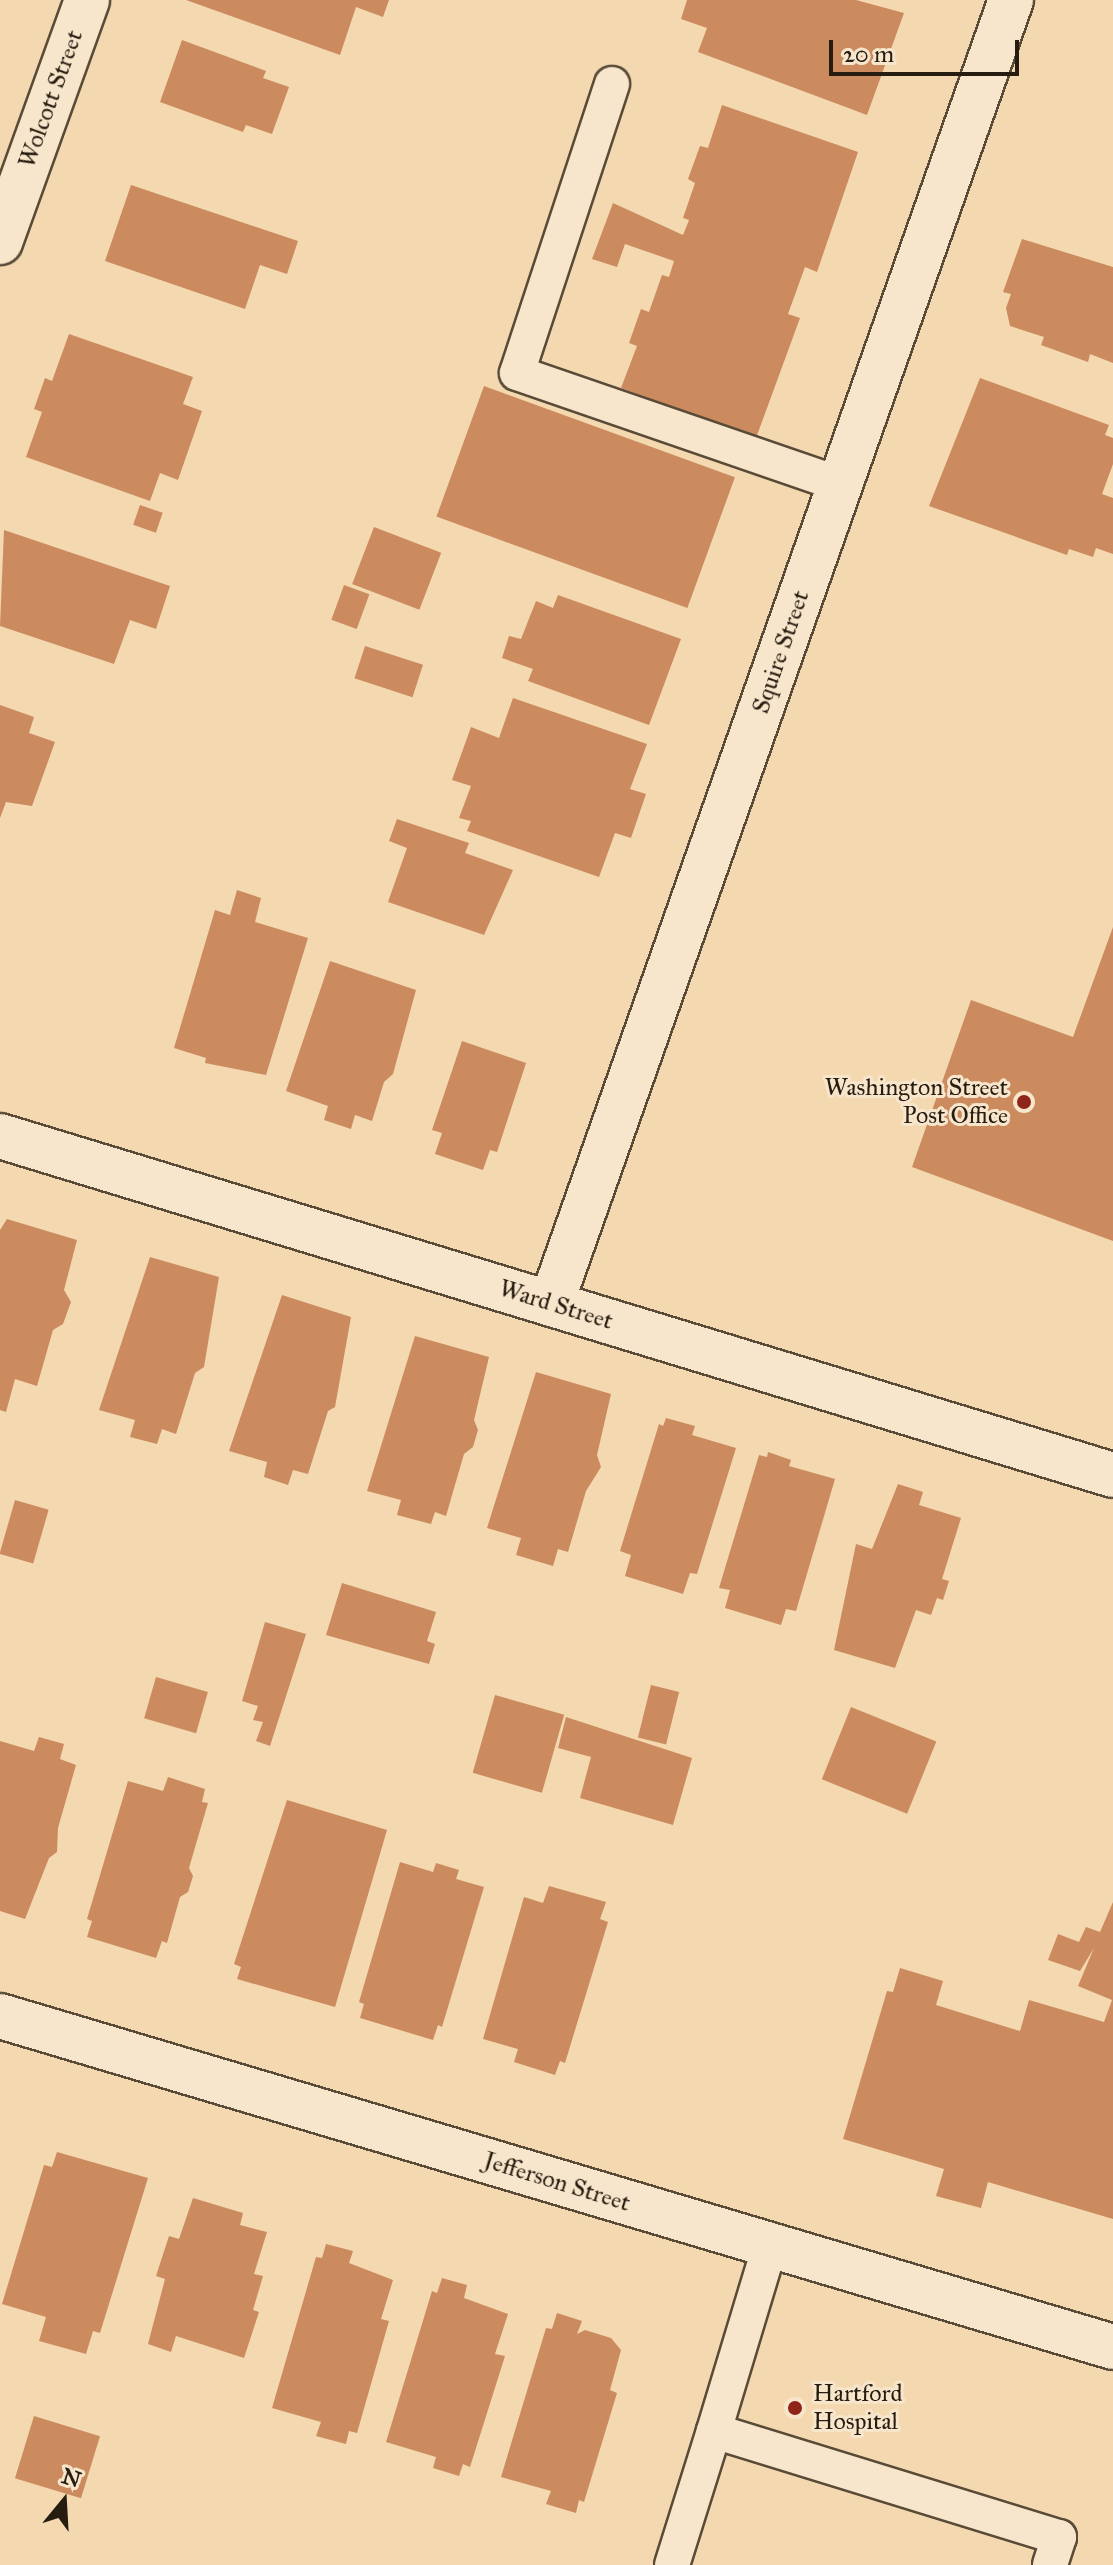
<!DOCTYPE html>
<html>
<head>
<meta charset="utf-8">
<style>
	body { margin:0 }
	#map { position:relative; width:1113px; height:2565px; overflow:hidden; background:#f3d8b0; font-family:"IM FELL Great Primer",serif }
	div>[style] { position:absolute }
	.building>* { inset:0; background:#cb8b5f; transform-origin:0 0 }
	.roads { filter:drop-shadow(2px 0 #5a4b38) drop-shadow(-2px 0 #5a4b38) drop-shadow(0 2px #5a4b38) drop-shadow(0 -2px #5a4b38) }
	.lane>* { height:34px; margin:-17px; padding:0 17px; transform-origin:17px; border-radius:17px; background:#f7e6cc }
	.street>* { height:44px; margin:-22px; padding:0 22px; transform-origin:22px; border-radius:22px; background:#f7e6cc }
	.secondary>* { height:44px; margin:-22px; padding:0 22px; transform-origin:22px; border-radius:22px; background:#f7e6cc }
	.dots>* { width:22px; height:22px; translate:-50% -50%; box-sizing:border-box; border:4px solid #f7e6cc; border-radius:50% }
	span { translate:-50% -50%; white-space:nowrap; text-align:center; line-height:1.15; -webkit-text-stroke:6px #f7e6cc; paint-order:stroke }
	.street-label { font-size:24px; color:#271c10 }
	.poi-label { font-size:24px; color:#271c10 }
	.right { translate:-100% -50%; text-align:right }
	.left { translate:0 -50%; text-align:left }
	.north { position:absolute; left:24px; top:2461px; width:80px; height:80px; -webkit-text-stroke:6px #f7e6cc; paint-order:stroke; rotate:18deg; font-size:22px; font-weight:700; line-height:32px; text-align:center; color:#271c10 }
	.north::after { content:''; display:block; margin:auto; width:28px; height:36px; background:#271c10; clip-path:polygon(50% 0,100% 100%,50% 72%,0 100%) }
	.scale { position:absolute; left:829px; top:40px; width:190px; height:36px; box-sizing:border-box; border:4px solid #271c10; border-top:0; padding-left:10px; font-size:24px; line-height:28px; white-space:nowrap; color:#271c10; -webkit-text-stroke:6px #f7e6cc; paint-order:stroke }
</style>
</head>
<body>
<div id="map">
	<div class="building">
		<div style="clip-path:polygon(186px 0,389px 0,383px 17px,356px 7px,340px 55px)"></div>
		<div style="clip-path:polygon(687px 0,856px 0,904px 13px,867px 115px,698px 52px,707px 28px,681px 19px)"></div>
		<div style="clip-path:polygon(182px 40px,266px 71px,263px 78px,289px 87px,272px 134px,246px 125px,243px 132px,160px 102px)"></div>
		<div style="clip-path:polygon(722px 105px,858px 152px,817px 272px,805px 267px,788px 314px,800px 318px,756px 438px,621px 388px,637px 346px,629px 343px,641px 309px,649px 312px,662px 275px,669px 277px,674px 261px,625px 244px,617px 267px,592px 259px,613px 203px,683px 235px,689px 220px,683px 218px,695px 183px,688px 179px,700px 146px,708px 148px)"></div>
		<div style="clip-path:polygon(131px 185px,298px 241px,287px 274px,260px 265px,245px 309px,105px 261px)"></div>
		<div style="clip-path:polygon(1022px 239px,1113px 267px,1113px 363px,1090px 354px,1088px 362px,1041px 345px,1044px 337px,1010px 326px,1006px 308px,1011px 294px,1003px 292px)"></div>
		<div style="clip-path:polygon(69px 334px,193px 377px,183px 404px,202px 411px,178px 480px,160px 473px,150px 501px,26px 457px,42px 412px,34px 409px,45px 378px,52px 381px)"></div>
		<div style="clip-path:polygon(980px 378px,1109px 425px,1105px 435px,1113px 438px,1113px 464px,1102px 494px,1113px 498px,1113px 554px,1096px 548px,1093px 557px,1069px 549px,1067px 555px,929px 506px)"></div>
		<div style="left:484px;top:386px;width:267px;height:139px;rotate:20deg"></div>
		<div style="left:140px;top:505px;width:24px;height:21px;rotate:19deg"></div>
		<div style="left:374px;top:527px;width:72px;height:61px;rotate:21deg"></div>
		<div style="clip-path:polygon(4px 530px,170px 586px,156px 629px,130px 620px,114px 664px,0 626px)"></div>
		<div style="left:344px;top:585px;width:27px;height:37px;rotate:20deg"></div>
		<div style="clip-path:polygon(558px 595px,681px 639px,649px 725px,528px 681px,533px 669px,502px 658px,509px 636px,521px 639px,536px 601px,553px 608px)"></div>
		<div style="left:365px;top:646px;width:61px;height:34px;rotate:18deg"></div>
		<div style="clip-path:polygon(513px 698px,647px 744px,630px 789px,646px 794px,631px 838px,615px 833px,599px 877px,467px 831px,471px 821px,459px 818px,471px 786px,452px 780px,471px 727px,499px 738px)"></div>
		<div style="clip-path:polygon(0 705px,34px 717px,29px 733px,55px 742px,32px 806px,6px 802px,0 818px)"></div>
		<div style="clip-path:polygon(397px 819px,469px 843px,465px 853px,513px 870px,484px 935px,388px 902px,407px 848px,389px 841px)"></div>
		<div style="clip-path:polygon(237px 890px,261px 898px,255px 922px,308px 938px,266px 1075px,205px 1063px,206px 1058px,174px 1048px,215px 910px,230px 915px)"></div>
		<div style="clip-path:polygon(1113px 927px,1113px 1241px,912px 1167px,971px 1000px,1073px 1037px)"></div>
		<div style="clip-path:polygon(330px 961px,416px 990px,393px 1074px,384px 1082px,372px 1121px,355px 1115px,351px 1129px,324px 1120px,328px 1106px,286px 1091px)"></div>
		<div style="clip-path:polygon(462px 1041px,526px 1063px,497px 1152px,490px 1150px,483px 1170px,435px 1154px,442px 1133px,432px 1130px)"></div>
		<div style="clip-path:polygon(7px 1219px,77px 1240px,64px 1290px,71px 1302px,63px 1324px,53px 1330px,37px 1386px,15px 1379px,6px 1412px,0 1410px,0 1230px)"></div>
		<div style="clip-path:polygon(150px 1257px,219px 1277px,204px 1367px,195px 1373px,176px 1434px,162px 1429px,157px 1444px,130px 1437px,135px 1420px,99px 1410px)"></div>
		<div style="clip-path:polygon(282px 1295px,351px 1317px,335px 1407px,328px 1411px,308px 1474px,293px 1470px,288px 1485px,264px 1477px,267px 1462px,229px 1451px)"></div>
		<div style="clip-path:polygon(415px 1336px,489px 1357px,474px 1420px,478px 1430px,473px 1447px,464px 1454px,446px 1516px,435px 1512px,431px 1524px,397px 1515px,401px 1500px,367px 1491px)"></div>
		<div style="clip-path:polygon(536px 1372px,611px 1394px,597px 1455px,601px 1467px,586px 1491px,568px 1552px,558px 1549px,553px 1566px,516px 1555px,521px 1538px,487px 1528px)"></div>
		<div style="clip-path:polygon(666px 1418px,695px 1426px,692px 1435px,736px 1448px,697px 1574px,690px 1573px,683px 1594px,625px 1576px,631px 1555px,620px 1551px,659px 1424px,663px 1426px)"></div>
		<div style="clip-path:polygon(768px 1452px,791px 1460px,789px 1466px,835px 1479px,796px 1611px,786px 1609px,781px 1625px,725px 1608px,730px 1590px,719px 1588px,759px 1455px,767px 1457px)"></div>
		<div style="clip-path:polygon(898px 1484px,923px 1492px,919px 1505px,961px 1518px,942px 1579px,949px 1581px,943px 1600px,937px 1598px,931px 1615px,916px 1610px,895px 1668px,834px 1650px,856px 1544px,872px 1549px)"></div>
		<div style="left:15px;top:1500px;width:35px;height:56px;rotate:16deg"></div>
		<div style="clip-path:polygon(342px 1583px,436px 1612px,427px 1641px,435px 1644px,429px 1664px,326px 1635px)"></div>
		<div style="clip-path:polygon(265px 1622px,306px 1634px,270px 1746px,256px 1741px,263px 1722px,253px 1720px,258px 1706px,242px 1701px)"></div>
		<div style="left:156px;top:1677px;width:54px;height:43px;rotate:16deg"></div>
		<div style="left:651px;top:1685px;width:29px;height:54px;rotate:14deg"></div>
		<div style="left:495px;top:1695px;width:72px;height:81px;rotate:16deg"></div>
		<div style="left:851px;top:1707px;width:92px;height:78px;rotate:22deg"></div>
		<div style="clip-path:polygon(566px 1717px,692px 1758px,673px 1825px,580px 1798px,591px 1757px,558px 1748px)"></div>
		<div style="clip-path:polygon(39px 1737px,64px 1744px,60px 1759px,76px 1765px,58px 1828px,57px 1852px,49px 1858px,25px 1919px,0 1911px,0 1741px,34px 1751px)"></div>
		<div style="clip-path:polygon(168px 1777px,205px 1789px,202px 1802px,208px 1803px,189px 1868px,193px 1876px,188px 1892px,180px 1897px,167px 1943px,162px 1941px,156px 1958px,87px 1937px,92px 1921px,87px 1919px,128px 1781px,163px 1791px)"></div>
		<div style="clip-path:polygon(287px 1800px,387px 1830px,335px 2007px,237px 1979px,241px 1967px,234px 1964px)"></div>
		<div style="clip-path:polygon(400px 1862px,433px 1872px,436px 1863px,459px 1870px,456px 1879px,484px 1887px,442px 2027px,438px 2025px,433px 2040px,360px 2018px,364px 2004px,359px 2002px)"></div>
		<div style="clip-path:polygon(549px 1886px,606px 1902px,600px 1919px,608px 1922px,565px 2063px,560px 2061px,555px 2075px,514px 2062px,518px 2049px,483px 2039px,524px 1897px,543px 1903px)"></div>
		<div style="clip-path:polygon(1113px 1902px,1113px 2219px,988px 2182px,981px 2208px,936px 2196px,944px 2169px,843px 2139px,887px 1991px,893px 1992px,900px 1968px,943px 1981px,936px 2005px,1020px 2031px,1029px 2000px,1104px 2022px,1112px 2000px,1078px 1986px,1094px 1948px,1080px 1971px,1048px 1960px,1058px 1934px,1079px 1942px,1086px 1927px,1100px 1932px)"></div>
		<div style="clip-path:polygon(57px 2152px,148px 2178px,100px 2333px,93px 2331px,86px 2354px,39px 2341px,46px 2317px,2px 2304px,44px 2165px,52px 2167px)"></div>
		<div style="clip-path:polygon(193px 2198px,243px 2213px,240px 2225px,267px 2232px,254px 2274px,263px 2276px,253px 2310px,259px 2312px,244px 2358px,176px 2336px,171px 2352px,148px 2344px,165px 2279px,156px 2276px,169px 2236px,179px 2239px)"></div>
		<div style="clip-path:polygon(326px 2244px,353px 2251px,349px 2263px,393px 2280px,381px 2319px,389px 2321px,357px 2433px,349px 2431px,346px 2444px,316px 2436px,321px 2422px,272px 2408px,316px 2257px,322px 2258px)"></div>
		<div style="clip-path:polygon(442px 2278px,467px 2285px,464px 2298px,508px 2314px,495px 2354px,505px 2356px,470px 2467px,463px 2464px,459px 2476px,433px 2468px,436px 2457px,386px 2442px,432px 2291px,437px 2293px)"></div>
		<div style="clip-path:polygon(557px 2313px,582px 2321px,577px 2334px,585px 2330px,611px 2338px,621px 2350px,610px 2390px,617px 2393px,584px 2502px,579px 2500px,576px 2513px,546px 2504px,551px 2491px,501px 2477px,546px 2328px,552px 2329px)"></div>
		<div style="left:34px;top:2416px;width:69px;height:65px;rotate:17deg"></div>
	</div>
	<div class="roads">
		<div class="lane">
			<div style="left:612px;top:84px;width:304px;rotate:108.2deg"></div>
			<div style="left:517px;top:373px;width:342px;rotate:19deg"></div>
			<div style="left:714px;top:2431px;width:194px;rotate:-73.2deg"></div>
			<div style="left:672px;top:2565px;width:140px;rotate:-72.6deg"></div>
			<div style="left:714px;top:2431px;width:361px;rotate:17.1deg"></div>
			<div style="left:1059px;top:2537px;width:29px;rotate:108deg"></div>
		</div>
		<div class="street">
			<div style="left:0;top:242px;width:257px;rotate:-70.2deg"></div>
			<div style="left:0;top:1136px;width:1163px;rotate:16.94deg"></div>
			<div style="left:551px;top:1304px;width:1383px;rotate:-70.57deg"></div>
		</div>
		<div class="secondary">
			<div style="left:0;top:2016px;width:1161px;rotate:16.56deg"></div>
		</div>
	</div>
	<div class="dots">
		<div style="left:1024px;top:1102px;background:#8f2418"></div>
		<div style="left:795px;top:2408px;background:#8f2418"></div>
	</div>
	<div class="street-label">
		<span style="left:51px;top:99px;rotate:-70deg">Wolcott Street</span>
		<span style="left:781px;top:652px;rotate:-71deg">Squire Street</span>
		<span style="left:556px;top:1305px;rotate:17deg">Ward Street</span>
		<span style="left:557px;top:2182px;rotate:17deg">Jefferson Street</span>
	</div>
	<div class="poi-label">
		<span class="right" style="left:1008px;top:1102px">Washington Street<br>Post Office</span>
		<span class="left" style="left:813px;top:2408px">Hartford<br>Hospital</span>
	</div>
	<div class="north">N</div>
	<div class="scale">20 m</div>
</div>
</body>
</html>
